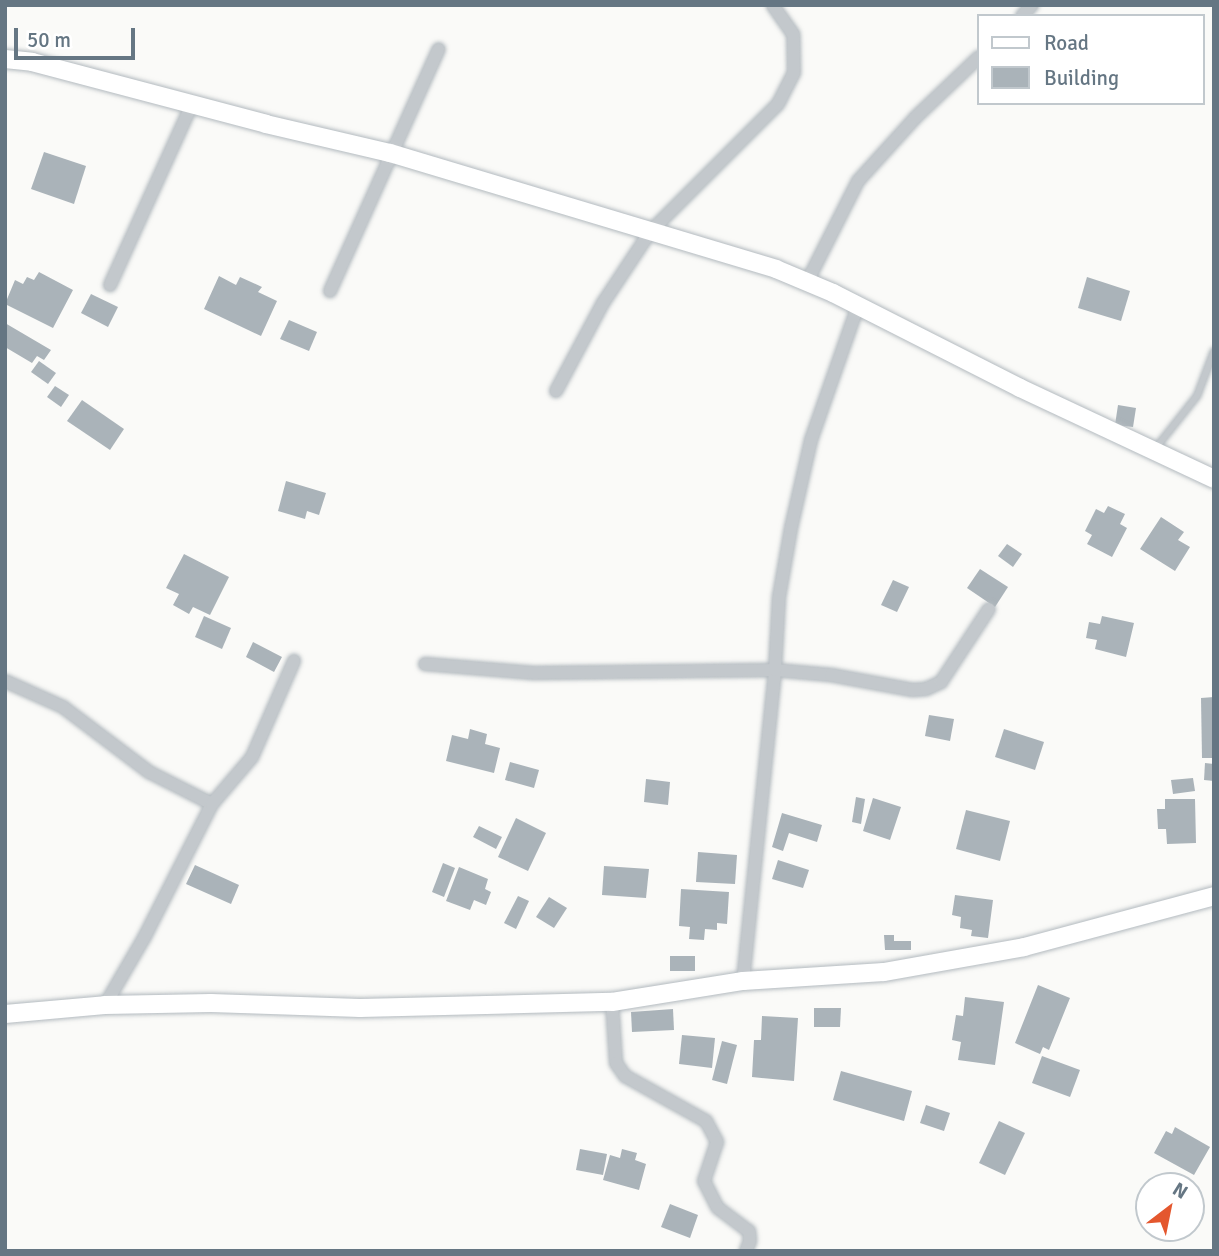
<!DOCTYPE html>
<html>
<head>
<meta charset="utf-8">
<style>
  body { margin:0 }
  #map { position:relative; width:1219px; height:1256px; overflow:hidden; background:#fafaf8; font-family:Signika,sans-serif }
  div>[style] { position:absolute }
  .building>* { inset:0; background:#aab3b9 }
  .roads { filter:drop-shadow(0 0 2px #b3babf) drop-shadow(0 0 2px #b3babf) }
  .lane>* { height:6px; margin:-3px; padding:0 3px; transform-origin:3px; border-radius:3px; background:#c3c8cc }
  .street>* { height:12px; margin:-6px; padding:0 6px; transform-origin:6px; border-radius:6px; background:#c3c8cc }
  .secondary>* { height:18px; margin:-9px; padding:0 9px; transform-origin:9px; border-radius:9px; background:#fff }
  span { translate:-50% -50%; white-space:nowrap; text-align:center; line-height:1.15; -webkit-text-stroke:7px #fff; paint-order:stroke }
  .frame { position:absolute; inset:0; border:7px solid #657683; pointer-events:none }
  .legend { position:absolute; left:977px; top:14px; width:228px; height:91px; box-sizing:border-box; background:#fff; border:2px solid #c1c8cd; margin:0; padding:9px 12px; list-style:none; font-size:21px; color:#657683 }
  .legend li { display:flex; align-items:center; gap:14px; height:35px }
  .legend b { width:35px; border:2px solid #c1c8cd }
  .north { position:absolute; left:1135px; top:1172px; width:70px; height:70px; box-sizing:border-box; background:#fff; border:2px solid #c1c8cd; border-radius:50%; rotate:32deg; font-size:19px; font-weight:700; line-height:28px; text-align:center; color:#657683 }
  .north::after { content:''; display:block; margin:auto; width:24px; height:32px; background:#e4572e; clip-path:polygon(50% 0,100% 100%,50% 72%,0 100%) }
  .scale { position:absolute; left:14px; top:28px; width:121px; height:32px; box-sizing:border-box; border:4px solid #657683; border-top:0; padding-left:9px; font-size:21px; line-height:24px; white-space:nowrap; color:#657683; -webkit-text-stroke:5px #fff; paint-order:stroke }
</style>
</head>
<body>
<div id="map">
  <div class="building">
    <div style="clip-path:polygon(44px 152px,86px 166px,74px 204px,31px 189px)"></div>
    <div style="clip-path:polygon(39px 272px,73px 290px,53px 328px,5px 304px,15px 280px,23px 284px,27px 277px,34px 280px)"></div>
    <div style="clip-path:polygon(219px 276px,236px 285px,240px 277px,262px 287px,258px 292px,277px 301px,261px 336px,204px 309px)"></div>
    <div style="clip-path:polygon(1087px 277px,1130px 291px,1121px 321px,1078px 308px)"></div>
    <div style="clip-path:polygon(91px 294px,118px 307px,108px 327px,81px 313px)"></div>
    <div style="clip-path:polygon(289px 320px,317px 332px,309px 351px,280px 339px)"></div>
    <div style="clip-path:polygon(5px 323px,51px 350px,44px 360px,37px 356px,32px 363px,5px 347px)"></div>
    <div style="clip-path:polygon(39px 361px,56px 373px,48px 384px,31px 372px)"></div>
    <div style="clip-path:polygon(55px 386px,69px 395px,61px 407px,47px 397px)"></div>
    <div style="clip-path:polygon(82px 400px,124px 429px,110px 450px,67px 421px)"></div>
    <div style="clip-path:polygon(1118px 405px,1136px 408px,1133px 427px,1115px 425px)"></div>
    <div style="clip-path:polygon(286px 481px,326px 493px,319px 515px,307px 511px,305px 519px,278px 511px)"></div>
    <div style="clip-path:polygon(1108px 506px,1125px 514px,1120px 524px,1127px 528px,1112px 557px,1087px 544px,1092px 535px,1085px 531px,1096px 509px,1104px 513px)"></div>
    <div style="clip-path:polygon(1161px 517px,1184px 532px,1178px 540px,1190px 547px,1175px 571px,1140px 549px)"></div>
    <div style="clip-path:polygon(1007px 544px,1022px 554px,1013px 567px,998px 556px)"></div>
    <div style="clip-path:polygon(184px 554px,229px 577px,210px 615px,193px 607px,189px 614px,173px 605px,179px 594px,166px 588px)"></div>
    <div style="clip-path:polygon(980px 569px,1008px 587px,995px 607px,967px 588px)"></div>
    <div style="clip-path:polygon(893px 580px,909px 587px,897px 612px,881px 605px)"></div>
    <div style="clip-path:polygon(204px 616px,231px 628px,222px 649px,195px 637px)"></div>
    <div style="clip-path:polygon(1102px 616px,1134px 623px,1126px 657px,1095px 649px,1097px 640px,1086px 638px,1089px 622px,1100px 624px)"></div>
    <div style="clip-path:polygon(253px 642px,282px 657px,274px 672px,246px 657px)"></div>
    <div style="clip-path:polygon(1214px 697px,1214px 758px,1202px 758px,1201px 698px)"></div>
    <div style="clip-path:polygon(929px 715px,954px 719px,950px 741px,925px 736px)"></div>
    <div style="clip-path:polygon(470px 729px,487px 734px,485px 744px,500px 748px,494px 773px,446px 761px,452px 735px,468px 739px)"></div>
    <div style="clip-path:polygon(1004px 729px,1044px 742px,1035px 770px,995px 757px)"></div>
    <div style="clip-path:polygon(510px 762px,539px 770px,534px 788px,505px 780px)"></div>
    <div style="clip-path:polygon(1205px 763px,1214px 764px,1214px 781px,1204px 780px)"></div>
    <div style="clip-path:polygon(1193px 778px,1195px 791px,1173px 794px,1171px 780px)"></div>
    <div style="clip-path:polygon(646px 779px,670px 782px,668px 805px,644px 802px)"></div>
    <div style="clip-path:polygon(856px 797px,865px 799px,861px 824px,852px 822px)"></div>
    <div style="clip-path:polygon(873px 798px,901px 807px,890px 840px,863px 831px)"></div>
    <div style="clip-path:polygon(1165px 799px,1195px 799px,1196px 843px,1167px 844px,1166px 829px,1158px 829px,1157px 809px,1165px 809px)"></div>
    <div style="clip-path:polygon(966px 810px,1010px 821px,1000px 861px,956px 849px)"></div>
    <div style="clip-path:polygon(782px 813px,822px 825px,817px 842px,789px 833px,783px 851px,772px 847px)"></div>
    <div style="clip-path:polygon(516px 818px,546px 833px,528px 871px,498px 857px)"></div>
    <div style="clip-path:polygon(479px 826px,502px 837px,496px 849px,473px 837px)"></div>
    <div style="clip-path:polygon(698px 852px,737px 855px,735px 884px,696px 882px)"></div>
    <div style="clip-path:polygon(778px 860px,809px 870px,803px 888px,772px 879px)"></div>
    <div style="clip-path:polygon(443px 863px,455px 868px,444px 897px,432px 892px)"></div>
    <div style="clip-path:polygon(195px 865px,239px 885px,231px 904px,186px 884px)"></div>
    <div style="clip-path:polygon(604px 866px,649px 869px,646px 898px,602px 895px)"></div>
    <div style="clip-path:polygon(459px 867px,488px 879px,485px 889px,491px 892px,486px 905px,474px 900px,470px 910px,446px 901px)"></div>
    <div style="clip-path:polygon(681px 889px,729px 892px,727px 924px,717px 923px,717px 930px,705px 929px,704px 940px,689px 939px,690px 927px,679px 926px)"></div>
    <div style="clip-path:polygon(955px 895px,993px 900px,988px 938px,971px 936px,972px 930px,960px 928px,961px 917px,952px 915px)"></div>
    <div style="clip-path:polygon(518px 896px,529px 901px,516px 929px,504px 923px)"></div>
    <div style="clip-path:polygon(549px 897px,567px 908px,554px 928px,536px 917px)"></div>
    <div style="clip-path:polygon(884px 935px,894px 935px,894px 941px,911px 941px,911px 950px,885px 950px)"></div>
    <div style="clip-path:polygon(670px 956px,695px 956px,695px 971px,670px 971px)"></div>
    <div style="clip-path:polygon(1038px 985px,1070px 998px,1049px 1050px,1043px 1047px,1040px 1054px,1015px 1043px)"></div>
    <div style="clip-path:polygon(965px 997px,1004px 1002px,995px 1065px,958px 1060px,961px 1042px,952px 1040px,956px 1015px,963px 1016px)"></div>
    <div style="clip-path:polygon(814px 1008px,841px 1008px,840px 1027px,814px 1027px)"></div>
    <div style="clip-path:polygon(673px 1009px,674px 1030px,632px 1032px,631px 1012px)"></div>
    <div style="clip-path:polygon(762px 1016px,798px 1018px,794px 1081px,752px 1077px,754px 1040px,761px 1040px)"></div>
    <div style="clip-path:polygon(682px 1035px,715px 1038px,712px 1068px,679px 1064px)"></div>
    <div style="clip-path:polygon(722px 1041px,737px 1045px,727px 1084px,712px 1080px)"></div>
    <div style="clip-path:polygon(1042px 1056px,1080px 1070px,1070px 1097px,1032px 1083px)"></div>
    <div style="clip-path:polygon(841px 1071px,912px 1091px,904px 1121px,833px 1100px)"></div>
    <div style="clip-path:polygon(926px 1105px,950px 1113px,944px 1131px,920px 1123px)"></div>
    <div style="clip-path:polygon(999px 1121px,1025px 1133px,1005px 1175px,979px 1163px)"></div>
    <div style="clip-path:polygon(1175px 1127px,1210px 1147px,1194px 1175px,1154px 1153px,1166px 1131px,1172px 1134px)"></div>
    <div style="clip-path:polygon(580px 1149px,607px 1154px,603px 1175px,576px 1170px)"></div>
    <div style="clip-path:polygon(622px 1149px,637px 1153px,635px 1160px,646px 1164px,639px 1190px,603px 1180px,610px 1155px,620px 1158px)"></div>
    <div style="clip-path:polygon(670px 1204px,698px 1215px,690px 1238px,661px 1227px)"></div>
  </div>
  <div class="roads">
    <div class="lane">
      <div style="left:1155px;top:449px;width:68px;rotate:-51.6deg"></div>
      <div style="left:1197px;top:396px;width:48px;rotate:-69.3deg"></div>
    </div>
    <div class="street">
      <div style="left:1022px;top:16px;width:15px;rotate:-48deg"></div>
      <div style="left:807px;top:282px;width:113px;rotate:-63.2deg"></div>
      <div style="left:858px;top:181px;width:86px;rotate:-47.8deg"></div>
      <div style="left:916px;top:117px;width:87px;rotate:-43.6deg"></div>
      <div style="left:110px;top:285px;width:199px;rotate:-65.6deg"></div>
      <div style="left:330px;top:291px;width:265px;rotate:-65.8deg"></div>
      <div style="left:556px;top:391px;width:100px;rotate:-61.9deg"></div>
      <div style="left:603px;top:303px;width:85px;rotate:-56.5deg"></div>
      <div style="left:650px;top:232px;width:181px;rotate:-45deg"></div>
      <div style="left:778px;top:104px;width:35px;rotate:-63deg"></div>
      <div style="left:794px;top:73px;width:39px;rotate:-91deg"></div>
      <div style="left:793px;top:34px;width:35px;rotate:-125deg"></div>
      <div style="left:425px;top:664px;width:109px;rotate:4.7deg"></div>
      <div style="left:534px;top:673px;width:241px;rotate:-0.7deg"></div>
      <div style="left:775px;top:670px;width:56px;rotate:5.1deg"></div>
      <div style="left:831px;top:675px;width:83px;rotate:10.4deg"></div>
      <div style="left:913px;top:690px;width:13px;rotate:-4deg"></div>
      <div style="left:926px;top:689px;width:17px;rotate:-25deg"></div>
      <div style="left:941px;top:682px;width:87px;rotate:-56.7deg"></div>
      <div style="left:5px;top:681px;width:64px;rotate:24.1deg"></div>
      <div style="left:63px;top:707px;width:108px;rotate:37.1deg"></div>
      <div style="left:149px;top:772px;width:71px;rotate:26.9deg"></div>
      <div style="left:743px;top:981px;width:313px;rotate:-84.1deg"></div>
      <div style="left:775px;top:670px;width:73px;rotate:-86.9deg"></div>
      <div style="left:779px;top:597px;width:70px;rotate:-80.1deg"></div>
      <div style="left:791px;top:528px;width:90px;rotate:-77.2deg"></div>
      <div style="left:811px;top:440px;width:142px;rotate:-70.7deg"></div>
      <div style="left:612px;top:1002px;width:61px;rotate:86.2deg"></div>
      <div style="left:616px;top:1063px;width:16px;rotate:55deg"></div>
      <div style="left:625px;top:1076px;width:93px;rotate:29.1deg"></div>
      <div style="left:706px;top:1121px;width:24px;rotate:62deg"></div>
      <div style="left:717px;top:1142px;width:41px;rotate:108.4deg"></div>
      <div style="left:704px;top:1181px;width:30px;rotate:63deg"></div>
      <div style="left:718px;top:1208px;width:39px;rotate:37deg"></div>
      <div style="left:749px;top:1231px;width:10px;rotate:84deg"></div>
      <div style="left:750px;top:1241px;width:11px;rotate:112deg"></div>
      <div style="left:105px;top:1005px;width:78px;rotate:-59.8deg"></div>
      <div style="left:144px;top:938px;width:150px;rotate:-63.1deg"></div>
      <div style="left:212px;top:804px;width:62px;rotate:-49.6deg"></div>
      <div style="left:252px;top:757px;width:105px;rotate:-66.4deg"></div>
    </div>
    <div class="secondary">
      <div style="left:5px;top:59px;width:27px;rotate:6deg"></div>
      <div style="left:32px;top:62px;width:242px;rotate:14.8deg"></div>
      <div style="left:266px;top:124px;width:127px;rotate:13.2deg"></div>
      <div style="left:390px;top:153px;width:403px;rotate:16.7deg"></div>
      <div style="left:776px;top:269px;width:62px;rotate:22.8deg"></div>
      <div style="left:833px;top:293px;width:210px;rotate:26.9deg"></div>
      <div style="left:1020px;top:388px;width:214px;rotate:25.1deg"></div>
      <div style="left:5px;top:1014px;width:100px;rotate:-5.1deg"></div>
      <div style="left:105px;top:1005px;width:106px;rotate:-1.1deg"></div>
      <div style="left:211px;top:1003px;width:149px;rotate:1.9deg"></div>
      <div style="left:360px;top:1008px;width:252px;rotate:-1.4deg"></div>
      <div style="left:612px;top:1002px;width:133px;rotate:-9.1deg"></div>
      <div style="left:743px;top:981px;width:141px;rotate:-3.7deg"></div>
      <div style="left:884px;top:972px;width:142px;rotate:-10.1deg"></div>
      <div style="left:1024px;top:947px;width:197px;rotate:-15deg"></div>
    </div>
  </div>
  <div class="frame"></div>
  <ul class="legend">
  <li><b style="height:9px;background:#fff"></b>Road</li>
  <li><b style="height:19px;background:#aab3b9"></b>Building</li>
  </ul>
  <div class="north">N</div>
  <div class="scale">50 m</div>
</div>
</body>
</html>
